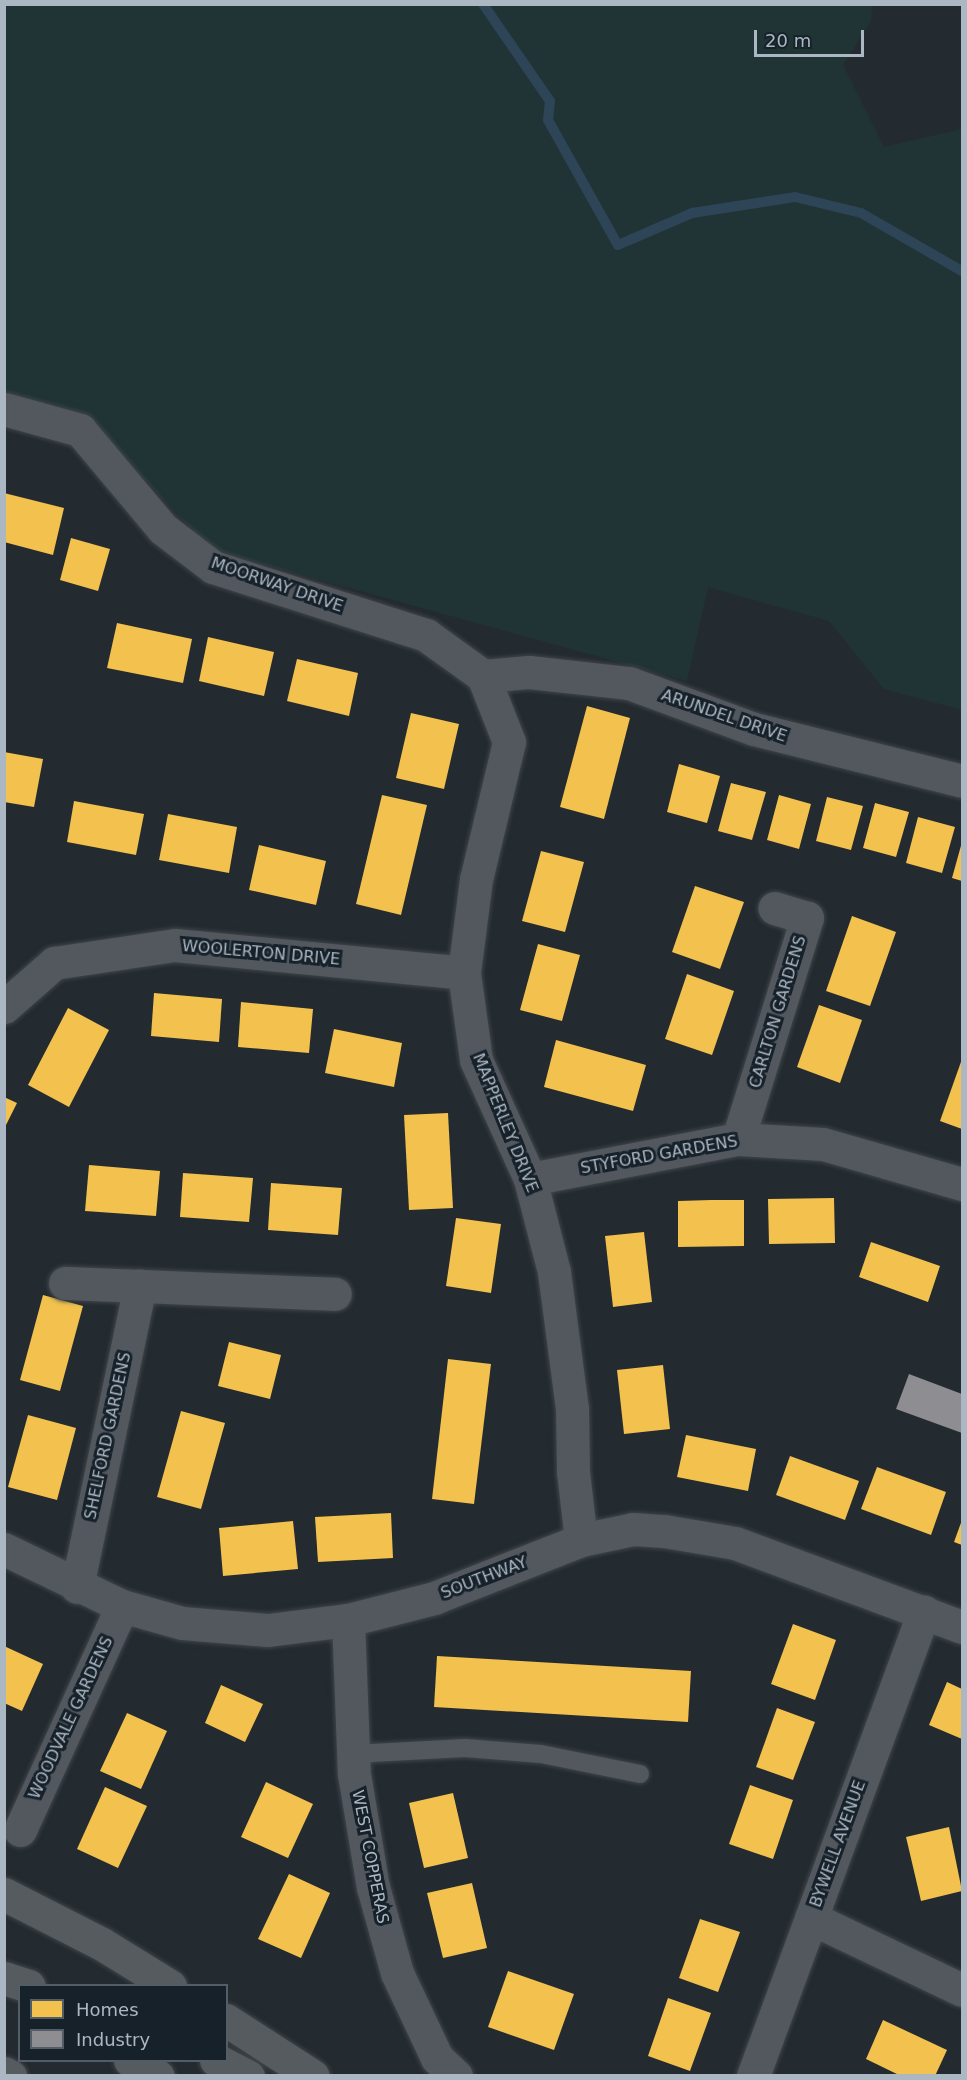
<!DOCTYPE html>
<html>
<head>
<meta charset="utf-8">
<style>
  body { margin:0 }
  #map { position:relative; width:967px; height:2080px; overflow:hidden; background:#232a30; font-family:"DejaVu Sans",sans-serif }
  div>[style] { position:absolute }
  .green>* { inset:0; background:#203435 }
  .homes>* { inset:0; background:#f2c14e }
  .industry>* { inset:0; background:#8d8d92 }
  .stream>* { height:10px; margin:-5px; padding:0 5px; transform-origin:5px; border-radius:5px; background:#2e4457 }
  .roads { filter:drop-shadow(0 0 2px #3f4549) drop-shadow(0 0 2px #3f4549) }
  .service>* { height:18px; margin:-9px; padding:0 9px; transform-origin:9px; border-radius:9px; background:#52585e }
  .minor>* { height:33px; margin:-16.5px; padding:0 16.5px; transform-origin:16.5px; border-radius:16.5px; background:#52585e }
  .trunk>* { height:33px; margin:-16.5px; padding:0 16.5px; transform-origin:16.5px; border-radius:16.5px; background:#565b60 }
  span { translate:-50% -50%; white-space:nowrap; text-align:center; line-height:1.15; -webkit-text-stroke:6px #17212a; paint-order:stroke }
  .street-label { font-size:16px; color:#abb7c3 }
  .frame { position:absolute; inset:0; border:6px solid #abb7c3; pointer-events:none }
  .legend { position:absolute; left:18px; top:1984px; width:210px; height:78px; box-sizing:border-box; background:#17212a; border:2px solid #525d67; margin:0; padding:8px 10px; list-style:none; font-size:18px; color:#abb7c3 }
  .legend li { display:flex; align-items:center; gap:12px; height:30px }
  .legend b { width:30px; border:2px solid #525d67 }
  .scale { position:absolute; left:754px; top:30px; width:110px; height:27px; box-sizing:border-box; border:3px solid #abb7c3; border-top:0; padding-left:8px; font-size:18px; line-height:21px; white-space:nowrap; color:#abb7c3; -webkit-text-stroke:4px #17212a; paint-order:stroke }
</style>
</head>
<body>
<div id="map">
  <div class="green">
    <div style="clip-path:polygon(4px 5px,872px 5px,871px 21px,843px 65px,884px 147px,962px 129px,962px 710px,884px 689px,829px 621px,708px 587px,687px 681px,211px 550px,88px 419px,5px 394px)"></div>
  </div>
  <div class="homes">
    <div style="clip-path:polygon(4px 493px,64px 508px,53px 555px,4px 542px)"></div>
    <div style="clip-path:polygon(71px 538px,110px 549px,98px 591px,60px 580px)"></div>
    <div style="clip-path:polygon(117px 623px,192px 639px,183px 683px,107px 668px)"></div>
    <div style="clip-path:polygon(208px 637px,274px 652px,264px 696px,199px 681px)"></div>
    <div style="clip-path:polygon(297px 659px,358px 673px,349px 716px,287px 701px)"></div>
    <div style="clip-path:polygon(587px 706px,630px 718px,604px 819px,560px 807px)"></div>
    <div style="clip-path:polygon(411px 713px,459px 724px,444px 789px,396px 778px)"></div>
    <div style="clip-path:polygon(4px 752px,43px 759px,34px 807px,4px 802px)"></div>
    <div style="clip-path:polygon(679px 764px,720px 776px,707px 823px,667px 812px)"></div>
    <div style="clip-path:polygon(731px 783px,766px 792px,752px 840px,718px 831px)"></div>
    <div style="clip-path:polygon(382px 795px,427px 805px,401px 915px,356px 904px)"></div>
    <div style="clip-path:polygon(779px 795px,811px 804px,799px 849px,767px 840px)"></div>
    <div style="clip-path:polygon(827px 797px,863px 806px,851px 850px,816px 841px)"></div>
    <div style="clip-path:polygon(74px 801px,144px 814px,136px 855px,67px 842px)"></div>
    <div style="clip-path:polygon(875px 803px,909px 812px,896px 857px,863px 848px)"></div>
    <div style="clip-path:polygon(168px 814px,237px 827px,229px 873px,159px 860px)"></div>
    <div style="clip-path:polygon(918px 817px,955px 827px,942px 873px,906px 863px)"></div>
    <div style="clip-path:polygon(962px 842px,962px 881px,952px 878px)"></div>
    <div style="clip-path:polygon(259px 845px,326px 861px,316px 905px,249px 890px)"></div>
    <div style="clip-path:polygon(541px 851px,584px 862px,565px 932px,522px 921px)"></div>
    <div style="clip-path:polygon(695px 886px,744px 902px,720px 969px,672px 952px)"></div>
    <div style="clip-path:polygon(852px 916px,896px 932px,870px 1006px,826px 991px)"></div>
    <div style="clip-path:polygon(538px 944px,580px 955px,562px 1021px,520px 1010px)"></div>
    <div style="clip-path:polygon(687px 974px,734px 991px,712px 1055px,665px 1039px)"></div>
    <div style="clip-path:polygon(154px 993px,222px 999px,219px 1042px,151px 1036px)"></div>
    <div style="clip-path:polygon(241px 1002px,313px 1009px,309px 1053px,238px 1047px)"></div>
    <div style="clip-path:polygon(819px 1005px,862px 1020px,840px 1083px,797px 1067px)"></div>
    <div style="clip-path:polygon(68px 1008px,109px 1030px,69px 1107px,28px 1085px)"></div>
    <div style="clip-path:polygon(334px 1029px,402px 1043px,394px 1087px,325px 1073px)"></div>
    <div style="clip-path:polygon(556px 1040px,646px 1065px,633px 1111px,544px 1087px)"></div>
    <div style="clip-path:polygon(962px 1059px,962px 1129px,940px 1121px)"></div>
    <div style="clip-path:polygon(4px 1097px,17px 1103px,4px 1129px)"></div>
    <div style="clip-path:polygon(448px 1113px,453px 1208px,409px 1210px,404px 1115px)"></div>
    <div style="clip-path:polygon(89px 1165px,160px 1171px,156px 1216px,85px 1211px)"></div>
    <div style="clip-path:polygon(183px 1173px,253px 1178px,249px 1222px,180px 1217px)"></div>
    <div style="clip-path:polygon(271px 1183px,342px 1188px,338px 1235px,268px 1230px)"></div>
    <div style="clip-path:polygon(834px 1198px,835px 1243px,769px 1244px,768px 1199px)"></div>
    <div style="clip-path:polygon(711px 1200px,744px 1200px,744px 1246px,678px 1247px,678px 1201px)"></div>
    <div style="clip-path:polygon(456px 1218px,501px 1224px,491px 1293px,446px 1286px)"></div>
    <div style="clip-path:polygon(644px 1232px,652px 1302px,613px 1307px,605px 1236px)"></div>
    <div style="clip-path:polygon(871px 1242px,940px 1266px,928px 1302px,859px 1277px)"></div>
    <div style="clip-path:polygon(43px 1295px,83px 1306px,60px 1391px,20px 1380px)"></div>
    <div style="clip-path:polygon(229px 1342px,281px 1355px,270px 1399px,218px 1386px)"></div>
    <div style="clip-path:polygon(448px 1359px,491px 1364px,474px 1504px,432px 1499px)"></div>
    <div style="clip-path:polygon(663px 1365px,670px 1429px,624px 1434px,617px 1370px)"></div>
    <div style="clip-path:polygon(181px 1411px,225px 1423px,201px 1509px,157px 1497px)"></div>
    <div style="clip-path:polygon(28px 1415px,76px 1428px,57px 1500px,8px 1487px)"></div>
    <div style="clip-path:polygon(686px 1435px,756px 1449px,748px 1491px,677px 1477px)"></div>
    <div style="clip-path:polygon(790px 1456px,859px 1481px,845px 1520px,776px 1495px)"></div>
    <div style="clip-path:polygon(877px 1467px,946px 1492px,931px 1535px,861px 1509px)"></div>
    <div style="clip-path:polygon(391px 1513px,393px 1558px,318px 1562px,315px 1517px)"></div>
    <div style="clip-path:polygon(962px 1520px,962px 1545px,954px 1542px)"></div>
    <div style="clip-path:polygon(293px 1521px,298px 1569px,223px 1576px,219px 1528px)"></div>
    <div style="clip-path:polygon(793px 1624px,836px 1640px,815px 1700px,771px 1684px)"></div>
    <div style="clip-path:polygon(4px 1646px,43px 1664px,22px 1711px,4px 1703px)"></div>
    <div style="clip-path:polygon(437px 1656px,691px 1671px,688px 1722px,434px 1707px)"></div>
    <div style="clip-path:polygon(947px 1682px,962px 1689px,962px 1739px,929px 1725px)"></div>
    <div style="clip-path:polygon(221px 1685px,263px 1704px,245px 1742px,205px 1723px)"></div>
    <div style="clip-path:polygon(777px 1708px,815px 1722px,793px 1780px,756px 1767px)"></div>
    <div style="clip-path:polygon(127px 1713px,167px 1731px,141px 1789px,100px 1771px)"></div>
    <div style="clip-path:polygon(266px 1782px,313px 1804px,288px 1858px,241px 1837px)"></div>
    <div style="clip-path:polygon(750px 1785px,793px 1800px,773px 1859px,729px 1844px)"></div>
    <div style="clip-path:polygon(105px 1787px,147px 1806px,118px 1868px,77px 1849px)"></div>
    <div style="clip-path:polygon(453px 1793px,468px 1858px,424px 1868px,409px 1803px)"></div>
    <div style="clip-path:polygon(949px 1827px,962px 1891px,921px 1901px,906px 1837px)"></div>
    <div style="clip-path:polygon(289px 1874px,330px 1893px,301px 1958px,258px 1939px)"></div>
    <div style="clip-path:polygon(472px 1883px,487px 1948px,443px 1958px,427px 1893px)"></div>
    <div style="clip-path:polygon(700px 1919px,740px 1932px,718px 1992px,679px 1978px)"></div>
    <div style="clip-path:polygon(508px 1971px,574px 1994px,554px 2050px,488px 2027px)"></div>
    <div style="clip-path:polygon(668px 1998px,711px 2013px,690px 2071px,648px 2056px)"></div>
    <div style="clip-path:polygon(883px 2020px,947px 2050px,935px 2076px,901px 2076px,866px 2059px)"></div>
  </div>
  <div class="industry">
    <div style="clip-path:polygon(909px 1374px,962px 1394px,962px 1433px,896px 1409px)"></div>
  </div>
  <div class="stream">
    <div style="left:483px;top:4px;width:118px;rotate:55.4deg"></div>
    <div style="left:550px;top:101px;width:19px;rotate:96deg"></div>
    <div style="left:548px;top:120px;width:143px;rotate:60.8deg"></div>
    <div style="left:618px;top:245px;width:81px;rotate:-23.4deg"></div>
    <div style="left:692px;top:213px;width:104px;rotate:-8.8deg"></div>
    <div style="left:795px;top:197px;width:68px;rotate:13.6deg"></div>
    <div style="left:861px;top:213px;width:116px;rotate:29.9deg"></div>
  </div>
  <div class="roads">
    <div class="service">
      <div style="left:353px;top:1754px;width:112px;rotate:-3.1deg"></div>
      <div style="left:465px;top:1748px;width:76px;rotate:4.5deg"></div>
      <div style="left:541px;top:1754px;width:101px;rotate:11.4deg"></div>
    </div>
    <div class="minor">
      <div style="left:4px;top:409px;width:79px;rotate:15.4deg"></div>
      <div style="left:80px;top:430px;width:129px;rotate:50deg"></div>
      <div style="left:163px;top:529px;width:63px;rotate:37.2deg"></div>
      <div style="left:213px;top:567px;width:224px;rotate:17.7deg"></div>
      <div style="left:426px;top:635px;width:70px;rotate:35.7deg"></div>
      <div style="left:483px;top:676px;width:71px;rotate:68.5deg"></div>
      <div style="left:509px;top:742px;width:141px;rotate:103.5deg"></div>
      <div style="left:476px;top:879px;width:95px;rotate:97.3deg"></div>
      <div style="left:464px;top:973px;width:88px;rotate:82.1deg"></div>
      <div style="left:476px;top:1060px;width:131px;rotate:65.6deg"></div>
      <div style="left:530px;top:1179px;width:96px;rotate:75.5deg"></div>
      <div style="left:554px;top:1272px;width:137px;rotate:82.5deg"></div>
      <div style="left:572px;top:1408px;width:64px;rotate:89.1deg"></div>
      <div style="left:573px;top:1472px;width:68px;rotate:83.3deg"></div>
      <div style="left:483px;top:676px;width:46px;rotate:-5deg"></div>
      <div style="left:529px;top:672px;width:101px;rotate:6.3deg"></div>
      <div style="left:629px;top:683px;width:133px;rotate:20.2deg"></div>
      <div style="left:754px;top:729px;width:214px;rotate:14deg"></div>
      <div style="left:4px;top:1007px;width:67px;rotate:-41.3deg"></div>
      <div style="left:54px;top:963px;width:122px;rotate:-8.5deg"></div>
      <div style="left:175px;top:945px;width:290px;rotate:5.5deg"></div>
      <div style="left:738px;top:1139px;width:232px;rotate:-72.7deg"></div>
      <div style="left:807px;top:918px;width:34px;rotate:-163deg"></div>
      <div style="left:530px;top:1179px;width:212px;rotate:-10.9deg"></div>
      <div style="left:738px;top:1139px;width:85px;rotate:3.4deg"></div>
      <div style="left:823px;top:1144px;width:145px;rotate:16.1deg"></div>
      <div style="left:65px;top:1283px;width:270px;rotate:2.3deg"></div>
      <div style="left:4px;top:1549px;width:131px;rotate:25.8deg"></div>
      <div style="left:122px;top:1606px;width:62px;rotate:15.8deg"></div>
      <div style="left:182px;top:1623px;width:86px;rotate:4.7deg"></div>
      <div style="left:268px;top:1630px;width:81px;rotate:-7.1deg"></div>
      <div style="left:348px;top:1620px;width:89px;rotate:-14.3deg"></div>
      <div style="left:434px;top:1598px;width:158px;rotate:-21.5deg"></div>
      <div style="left:581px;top:1540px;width:53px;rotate:-11.9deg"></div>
      <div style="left:633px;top:1529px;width:31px;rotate:4deg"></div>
      <div style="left:664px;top:1531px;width:72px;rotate:9.6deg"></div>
      <div style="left:735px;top:1543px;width:242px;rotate:20.3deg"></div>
      <div style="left:77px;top:1587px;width:308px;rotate:-78.2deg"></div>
      <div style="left:348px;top:1620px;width:154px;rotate:87.8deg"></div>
      <div style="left:354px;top:1774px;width:115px;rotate:80.5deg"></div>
      <div style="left:373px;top:1887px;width:89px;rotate:74.4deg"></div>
      <div style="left:397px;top:1973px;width:94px;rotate:64.8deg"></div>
      <div style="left:437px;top:2058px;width:26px;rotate:43deg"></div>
      <div style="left:20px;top:1830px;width:246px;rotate:-65.5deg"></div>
      <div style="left:811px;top:1918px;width:167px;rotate:25.5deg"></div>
      <div style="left:753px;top:2076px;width:495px;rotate:-69.8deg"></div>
    </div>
    <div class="trunk">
      <div style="left:4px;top:1894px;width:110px;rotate:27deg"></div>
      <div style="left:102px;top:1944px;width:80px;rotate:31.7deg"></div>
      <div style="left:4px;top:1978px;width:26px;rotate:18deg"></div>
      <div style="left:226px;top:2020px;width:103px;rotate:32.8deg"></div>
      <div style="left:130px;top:2060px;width:32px;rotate:30deg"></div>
      <div style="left:216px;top:2060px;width:36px;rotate:27deg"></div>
      <div style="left:4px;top:2073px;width:7px;rotate:27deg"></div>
    </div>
  </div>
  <div class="street-label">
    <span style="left:277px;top:585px;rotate:19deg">MOORWAY DRIVE</span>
    <span style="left:724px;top:716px;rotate:19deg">ARUNDEL DRIVE</span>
    <span style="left:261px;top:953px;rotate:5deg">WOOLERTON DRIVE</span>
    <span style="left:778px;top:1012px;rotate:-73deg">CARLTON GARDENS</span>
    <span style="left:505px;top:1123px;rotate:68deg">MAPPERLEY DRIVE</span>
    <span style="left:659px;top:1155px;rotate:-10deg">STYFORD GARDENS</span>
    <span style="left:108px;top:1436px;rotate:-78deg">SHELFORD GARDENS</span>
    <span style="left:484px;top:1578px;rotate:-21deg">SOUTHWAY</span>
    <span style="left:71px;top:1718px;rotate:-65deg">WOODVALE GARDENS</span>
    <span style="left:838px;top:1844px;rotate:-70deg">BYWELL AVENUE</span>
    <span style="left:370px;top:1857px;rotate:79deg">WEST COPPERAS</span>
  </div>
  <div class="frame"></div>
  <ul class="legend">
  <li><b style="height:16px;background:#f2c14e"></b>Homes</li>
  <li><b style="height:16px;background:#8d8d92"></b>Industry</li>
  </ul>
  <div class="scale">20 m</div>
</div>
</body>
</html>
